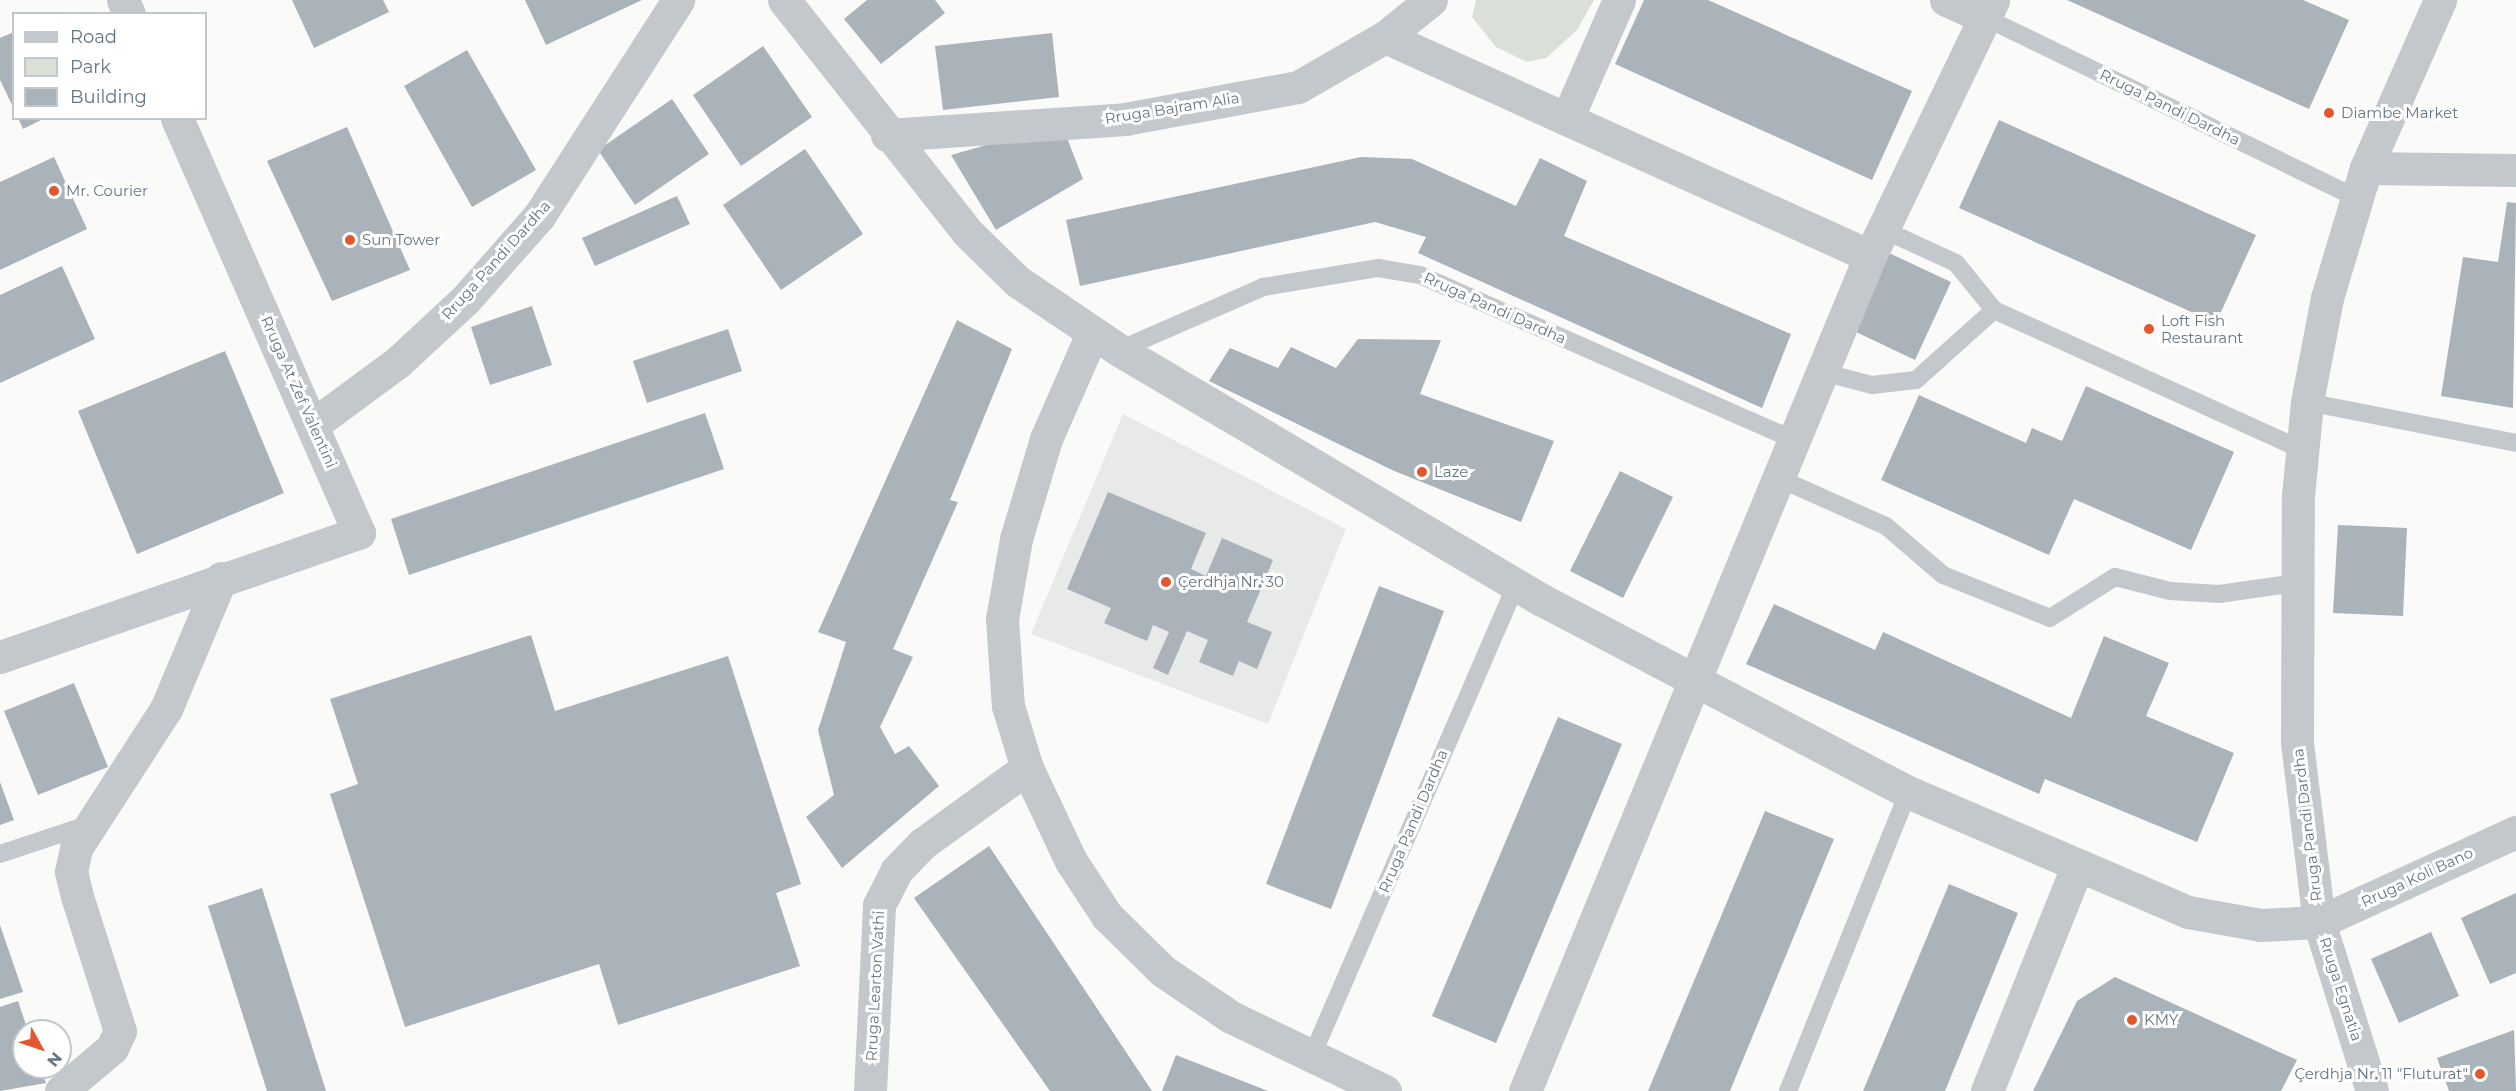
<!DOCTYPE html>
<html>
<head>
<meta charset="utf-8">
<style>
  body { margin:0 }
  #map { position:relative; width:2516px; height:1091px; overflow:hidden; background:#fafaf8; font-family:Montserrat,sans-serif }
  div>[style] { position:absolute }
  .built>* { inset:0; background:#e8e9e9 }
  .green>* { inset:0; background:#dadfd7 }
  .building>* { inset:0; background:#aab3b9 }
  .service>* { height:18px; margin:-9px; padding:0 9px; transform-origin:9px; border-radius:9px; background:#c3c8cc }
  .minor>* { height:33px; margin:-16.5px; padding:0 16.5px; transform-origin:16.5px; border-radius:16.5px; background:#c3c8cc }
  .tertiary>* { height:33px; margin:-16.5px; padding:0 16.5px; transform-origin:16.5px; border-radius:16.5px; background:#c3c8cc }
  .dots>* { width:16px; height:16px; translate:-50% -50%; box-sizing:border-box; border:3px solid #fff; border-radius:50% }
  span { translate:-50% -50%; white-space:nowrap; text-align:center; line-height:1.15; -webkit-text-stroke:6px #fff; paint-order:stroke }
  .street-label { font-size:15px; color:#657683 }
  .poi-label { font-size:15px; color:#657683 }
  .left { translate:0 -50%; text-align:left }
  .right { translate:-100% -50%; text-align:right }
  .legend { position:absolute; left:12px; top:12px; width:195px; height:108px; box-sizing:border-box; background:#fff; border:2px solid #c1c8cd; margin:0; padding:8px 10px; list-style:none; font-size:18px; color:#657683 }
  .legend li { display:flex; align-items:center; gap:12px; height:30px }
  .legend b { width:30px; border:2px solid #c1c8cd }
  .north { position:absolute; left:12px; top:1019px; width:60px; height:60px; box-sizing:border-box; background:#fff; border:2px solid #c1c8cd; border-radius:50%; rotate:130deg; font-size:16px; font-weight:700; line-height:24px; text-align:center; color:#657683 }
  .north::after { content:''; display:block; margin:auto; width:21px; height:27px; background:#e4572e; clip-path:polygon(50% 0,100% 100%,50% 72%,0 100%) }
</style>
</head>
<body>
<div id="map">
  <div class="built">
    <div style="clip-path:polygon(1123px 414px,1346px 529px,1268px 724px,1031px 634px)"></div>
  </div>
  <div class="green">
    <div style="clip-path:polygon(1476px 0,1594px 0,1577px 30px,1546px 58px,1527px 62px,1496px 47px,1472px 17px)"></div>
  </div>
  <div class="building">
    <div style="clip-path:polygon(292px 0,383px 0,389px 12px,314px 48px)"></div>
    <div style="clip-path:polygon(525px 0,642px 0,546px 45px)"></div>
    <div style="clip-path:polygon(867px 0,935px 0,945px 13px,881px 64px,844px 19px)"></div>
    <div style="clip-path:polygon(1644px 0,1708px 0,1912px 91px,1872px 180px,1615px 64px)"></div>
    <div style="clip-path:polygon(2067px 0,2303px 0,2349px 20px,2309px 109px)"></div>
    <div style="clip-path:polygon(14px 32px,14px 109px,0 80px,0 38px)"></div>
    <div style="clip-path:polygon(1052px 33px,1059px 97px,943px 110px,935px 46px)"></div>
    <div style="clip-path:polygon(763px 46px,812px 117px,741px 166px,693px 95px)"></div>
    <div style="clip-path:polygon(467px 50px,536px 170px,472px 207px,404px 86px)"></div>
    <div style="clip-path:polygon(672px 99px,709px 154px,635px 205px,598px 150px)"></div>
    <div style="clip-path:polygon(18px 118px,45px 118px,23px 129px)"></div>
    <div style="clip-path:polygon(1999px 120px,2256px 235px,2216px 323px,1959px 208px)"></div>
    <div style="clip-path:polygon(347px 127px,410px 270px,332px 301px,267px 161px)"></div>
    <div style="clip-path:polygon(1067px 138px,1083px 179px,996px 230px,951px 155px,1004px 140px)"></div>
    <div style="clip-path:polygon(805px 149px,863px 234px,781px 290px,723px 205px)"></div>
    <div style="clip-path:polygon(54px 157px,87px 229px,0 270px,0 182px)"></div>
    <div style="clip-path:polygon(1361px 157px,1412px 159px,1516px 206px,1540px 158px,1587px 181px,1564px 236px,1791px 334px,1762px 408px,1418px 253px,1426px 237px,1375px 222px,1080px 286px,1066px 220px)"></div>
    <div style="clip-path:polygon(677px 196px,690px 224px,595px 266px,582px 238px)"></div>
    <div style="clip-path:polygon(2507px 202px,2516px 203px,2513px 408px,2441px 396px,2463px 257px,2498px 262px)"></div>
    <div style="clip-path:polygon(1889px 253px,1951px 282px,1915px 360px,1854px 331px)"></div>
    <div style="clip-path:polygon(62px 266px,95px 339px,0 383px,0 295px)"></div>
    <div style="clip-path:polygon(532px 306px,552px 365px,490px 385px,471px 327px)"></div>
    <div style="clip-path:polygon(957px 320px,1012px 349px,950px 500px,958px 502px,893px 649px,913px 657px,880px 727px,895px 754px,909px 746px,939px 786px,842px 868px,806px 817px,834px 795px,818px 730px,846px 642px,818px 632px)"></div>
    <div style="clip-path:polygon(728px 329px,742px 371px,647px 403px,633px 361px)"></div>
    <div style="clip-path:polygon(1358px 339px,1441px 340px,1420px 394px,1554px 441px,1521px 522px,1392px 470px,1209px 381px,1230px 348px,1278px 368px,1291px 347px,1336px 368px)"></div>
    <div style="clip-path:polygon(225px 351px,284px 493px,137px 554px,78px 411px)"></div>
    <div style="clip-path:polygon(2086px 386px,2234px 452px,2191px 550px,2074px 499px,2049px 555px,1881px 480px,1919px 395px,2026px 443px,2032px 428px,2062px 441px)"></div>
    <div style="clip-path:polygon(705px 413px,724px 469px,409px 575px,391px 519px)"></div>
    <div style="clip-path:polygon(1620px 471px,1673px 497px,1623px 598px,1570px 571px)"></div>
    <div style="clip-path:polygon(1108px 492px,1206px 533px,1191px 569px,1206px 576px,1222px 538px,1273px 560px,1247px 622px,1272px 632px,1257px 669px,1239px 661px,1233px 676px,1199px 662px,1208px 640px,1187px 631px,1168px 675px,1153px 668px,1169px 632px,1153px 625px,1147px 641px,1104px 623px,1111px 608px,1067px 589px)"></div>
    <div style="clip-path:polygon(2338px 525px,2407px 528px,2403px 616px,2333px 613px)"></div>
    <div style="clip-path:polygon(1379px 586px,1444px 611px,1331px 909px,1266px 884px)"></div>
    <div style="clip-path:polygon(1774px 604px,1875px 650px,1883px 632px,2071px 718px,2104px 636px,2169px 663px,2146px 716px,2234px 753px,2197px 842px,2045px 779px,2039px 794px,1746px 664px)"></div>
    <div style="clip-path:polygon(531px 635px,555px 711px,728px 656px,801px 884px,776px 893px,800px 966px,618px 1025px,599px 964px,405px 1027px,330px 794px,358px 784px,330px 699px)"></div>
    <div style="clip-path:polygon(74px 683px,108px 767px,38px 795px,4px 711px)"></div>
    <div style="clip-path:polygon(1558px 717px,1622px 744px,1496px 1043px,1432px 1016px)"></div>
    <div style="clip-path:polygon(0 782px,14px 820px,0 825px)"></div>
    <div style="clip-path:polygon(1765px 811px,1834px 839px,1730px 1091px,1648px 1091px)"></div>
    <div style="clip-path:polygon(989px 846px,1152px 1091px,1050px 1091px,914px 898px)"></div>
    <div style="clip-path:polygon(1949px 884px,2018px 913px,1945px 1091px,1863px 1091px)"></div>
    <div style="clip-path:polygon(262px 888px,326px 1091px,267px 1091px,208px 906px)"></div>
    <div style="clip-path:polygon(2516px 893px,2516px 973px,2490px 984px,2461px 918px)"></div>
    <div style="clip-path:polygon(0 925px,23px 992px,0 999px)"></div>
    <div style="clip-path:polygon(2431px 932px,2459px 996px,2399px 1023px,2371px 959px)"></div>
    <div style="clip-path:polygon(2115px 977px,2297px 1060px,2281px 1091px,2033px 1091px,2077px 1001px)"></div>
    <div style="clip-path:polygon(18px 1001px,28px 1031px,24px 1067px,40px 1067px,46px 1083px,0 1091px,0 1007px)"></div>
    <div style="clip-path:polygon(2514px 1030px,2516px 1091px,2449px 1091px,2437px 1058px)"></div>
    <div style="clip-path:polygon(1176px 1055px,1268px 1091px,1162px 1091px)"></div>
  </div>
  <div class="service">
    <div style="left:1984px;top:17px;width:414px;rotate:25.9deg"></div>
    <div style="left:1882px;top:229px;width:81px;rotate:24.7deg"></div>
    <div style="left:1956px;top:263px;width:60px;rotate:51deg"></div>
    <div style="left:1994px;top:310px;width:338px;rotate:24.4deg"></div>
    <div style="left:1119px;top:350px;width:157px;rotate:-23.6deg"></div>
    <div style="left:1263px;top:287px;width:117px;rotate:-9.4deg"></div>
    <div style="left:1378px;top:268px;width:43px;rotate:9.5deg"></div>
    <div style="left:1420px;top:275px;width:409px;rotate:23.8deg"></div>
    <div style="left:1822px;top:372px;width:52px;rotate:14.6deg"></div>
    <div style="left:1872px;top:385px;width:44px;rotate:-6.5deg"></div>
    <div style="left:1916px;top:380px;width:105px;rotate:-41.9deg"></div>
    <div style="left:2307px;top:402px;width:213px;rotate:11.1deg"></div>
    <div style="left:1778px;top:478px;width:118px;rotate:24deg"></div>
    <div style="left:1886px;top:526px;width:75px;rotate:40.7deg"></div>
    <div style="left:1943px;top:575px;width:115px;rotate:21.9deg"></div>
    <div style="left:2050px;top:618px;width:77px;rotate:-32.2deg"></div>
    <div style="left:2115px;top:577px;width:57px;rotate:14.3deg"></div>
    <div style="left:2170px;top:591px;width:49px;rotate:3.5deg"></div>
    <div style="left:2219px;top:594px;width:77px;rotate:-8.2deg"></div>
    <div style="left:0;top:854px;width:95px;rotate:-18.4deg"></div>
    <div style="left:1311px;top:1058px;width:516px;rotate:-66.57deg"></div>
    <div style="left:1788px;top:1091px;width:322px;rotate:-68.1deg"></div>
  </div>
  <div class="minor">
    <div style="left:123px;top:0;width:15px;rotate:67deg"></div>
    <div style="left:784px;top:0;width:295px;rotate:51.7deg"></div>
    <div style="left:967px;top:232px;width:70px;rotate:44.4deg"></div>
    <div style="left:1017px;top:281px;width:123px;rotate:34.1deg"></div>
    <div style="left:1119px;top:350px;width:491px;rotate:30.6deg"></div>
    <div style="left:1542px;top:600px;width:413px;rotate:27.7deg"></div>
    <div style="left:1908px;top:792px;width:305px;rotate:23.2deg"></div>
    <div style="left:2188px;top:912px;width:74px;rotate:10.1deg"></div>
    <div style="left:2261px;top:925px;width:58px;rotate:-3deg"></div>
    <div style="left:2319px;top:922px;width:217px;rotate:-24.6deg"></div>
    <div style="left:1946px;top:0;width:42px;rotate:24.1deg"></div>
    <div style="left:1385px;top:37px;width:532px;rotate:24.3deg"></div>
    <div style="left:1567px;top:119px;width:130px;rotate:-66.4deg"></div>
    <div style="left:887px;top:135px;width:239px;rotate:-3.8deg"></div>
    <div style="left:1125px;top:119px;width:176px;rotate:-10.5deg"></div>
    <div style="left:1298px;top:87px;width:100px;rotate:-29.9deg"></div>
    <div style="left:1385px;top:37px;width:59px;rotate:-38.8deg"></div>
    <div style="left:2366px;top:168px;width:150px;rotate:0.8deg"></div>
    <div style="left:1092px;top:334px;width:115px;rotate:113.7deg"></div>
    <div style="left:1046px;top:439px;width:104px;rotate:106.7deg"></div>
    <div style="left:1016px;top:539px;width:81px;rotate:99.9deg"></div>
    <div style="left:1002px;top:619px;width:87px;rotate:86.1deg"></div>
    <div style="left:1008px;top:706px;width:65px;rotate:73deg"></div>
    <div style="left:1027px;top:768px;width:103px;rotate:64.7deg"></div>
    <div style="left:1071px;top:861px;width:66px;rotate:56.8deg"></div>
    <div style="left:1107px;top:916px;width:78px;rotate:44.5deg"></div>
    <div style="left:1163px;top:971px;width:82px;rotate:34.1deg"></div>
    <div style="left:1231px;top:1017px;width:171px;rotate:25.7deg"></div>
    <div style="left:314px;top:424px;width:104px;rotate:-36.4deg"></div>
    <div style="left:398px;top:362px;width:91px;rotate:-42.8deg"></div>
    <div style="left:465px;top:300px;width:112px;rotate:-48.6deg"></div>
    <div style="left:539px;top:216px;width:257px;rotate:-57.2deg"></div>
    <div style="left:0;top:657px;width:380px;rotate:-19.1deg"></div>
    <div style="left:359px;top:533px;width:453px;rotate:-113.7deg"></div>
    <div style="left:61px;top:1091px;width:67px;rotate:-40.1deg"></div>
    <div style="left:112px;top:1048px;width:19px;rotate:-65deg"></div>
    <div style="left:120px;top:1031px;width:142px;rotate:-107.7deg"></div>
    <div style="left:77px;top:896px;width:25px;rotate:-104deg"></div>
    <div style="left:71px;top:872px;width:25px;rotate:-78deg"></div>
    <div style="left:76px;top:848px;width:166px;rotate:-57.1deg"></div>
    <div style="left:166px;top:709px;width:142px;rotate:-67.2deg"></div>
    <div style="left:870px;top:1091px;width:186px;rotate:-87.2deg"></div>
    <div style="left:879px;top:905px;width:38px;rotate:-63deg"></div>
    <div style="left:896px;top:871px;width:37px;rotate:-46deg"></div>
    <div style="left:922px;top:844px;width:130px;rotate:-35.9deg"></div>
    <div style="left:1525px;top:1091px;width:903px;rotate:-67.55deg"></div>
    <div style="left:1870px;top:256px;width:284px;rotate:-64.3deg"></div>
    <div style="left:1987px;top:1091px;width:241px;rotate:-68.1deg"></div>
  </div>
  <div class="tertiary">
    <div style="left:2372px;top:1091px;width:177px;rotate:-107.4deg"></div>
    <div style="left:2319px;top:922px;width:181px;rotate:-97deg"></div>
    <div style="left:2297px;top:742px;width:246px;rotate:-89.8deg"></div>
    <div style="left:2298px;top:496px;width:94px;rotate:-84.5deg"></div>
    <div style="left:2307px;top:402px;width:106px;rotate:-79.1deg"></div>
    <div style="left:2327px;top:298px;width:136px;rotate:-73.3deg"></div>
    <div style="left:2366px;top:168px;width:184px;rotate:-66.2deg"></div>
  </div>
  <div class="dots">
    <div style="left:2329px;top:113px;background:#e4572e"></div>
    <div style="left:54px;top:191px;background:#e4572e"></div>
    <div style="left:350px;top:240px;background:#e4572e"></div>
    <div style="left:2149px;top:329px;background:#e4572e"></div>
    <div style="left:1422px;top:472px;background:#e4572e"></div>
    <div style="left:1166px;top:582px;background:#e4572e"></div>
    <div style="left:2132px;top:1020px;background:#e4572e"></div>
    <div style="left:2480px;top:1074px;background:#e4572e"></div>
  </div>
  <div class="street-label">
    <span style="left:2170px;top:107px;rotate:26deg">Rruga Pandi Dardha</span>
    <span style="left:1172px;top:108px;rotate:-9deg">Rruga Bajram Alia</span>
    <span style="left:496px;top:260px;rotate:-48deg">Rruga Pandi Dardha</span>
    <span style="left:1495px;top:308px;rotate:24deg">Rruga Pandi Dardha</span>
    <span style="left:299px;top:392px;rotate:66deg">Rruga At Zef Valentini</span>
    <span style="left:1413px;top:821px;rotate:-67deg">Rruga Pandi Dardha</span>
    <span style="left:2307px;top:825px;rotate:-97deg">Rruga Pandi Dardha</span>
    <span style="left:2417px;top:877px;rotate:-25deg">Rruga Koli Bano</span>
    <span style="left:875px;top:986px;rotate:-87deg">Rruga Learton Vathi</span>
    <span style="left:2341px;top:989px;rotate:72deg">Rruga Egnatia</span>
  </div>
  <div class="poi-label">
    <span class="left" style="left:2341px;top:113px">Diambe Market</span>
    <span class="left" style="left:66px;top:191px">Mr. Courier</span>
    <span class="left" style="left:362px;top:240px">Sun Tower</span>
    <span class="left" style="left:2161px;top:329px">Loft Fish<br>Restaurant</span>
    <span class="left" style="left:1434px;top:472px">Laze</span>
    <span class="left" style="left:1178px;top:582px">Çerdhja Nr. 30</span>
    <span class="left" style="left:2144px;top:1020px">KMY</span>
    <span class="right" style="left:2468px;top:1074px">Çerdhja Nr. 11 "Fluturat"</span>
  </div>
  <ul class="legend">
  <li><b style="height:8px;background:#c3c8cc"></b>Road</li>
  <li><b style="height:16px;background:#dadfd7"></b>Park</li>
  <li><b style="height:16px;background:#aab3b9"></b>Building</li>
  </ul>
  <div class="north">N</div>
</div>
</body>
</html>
